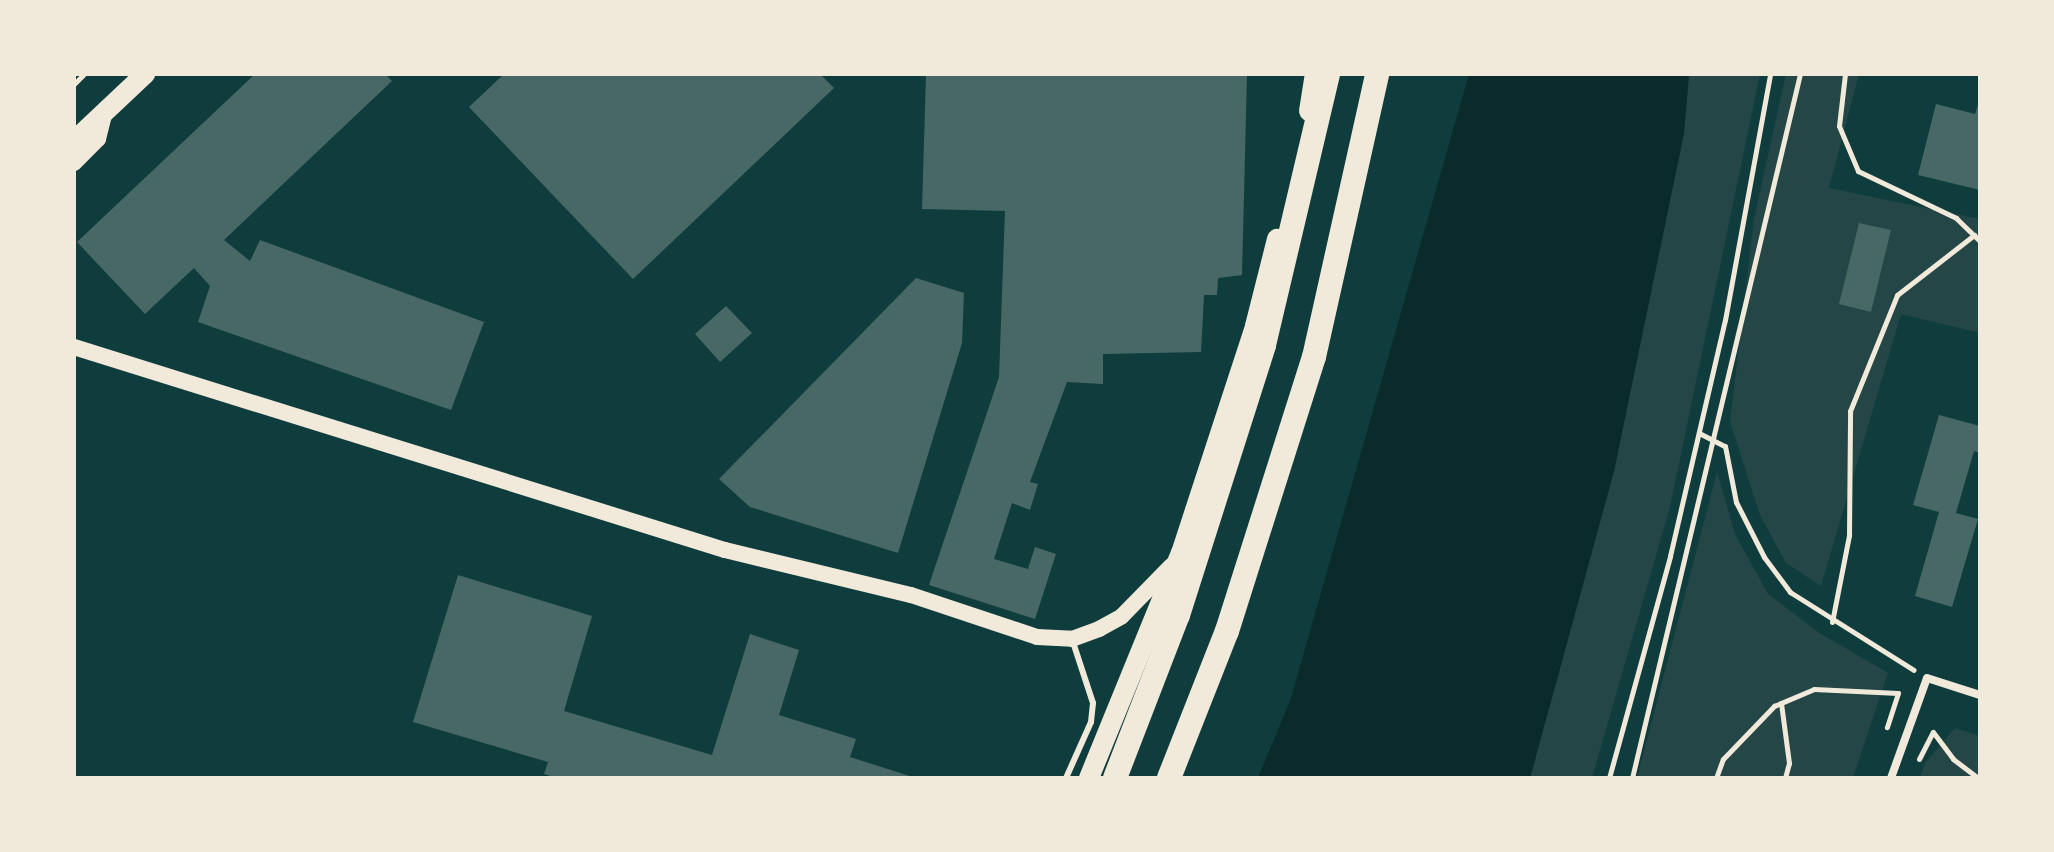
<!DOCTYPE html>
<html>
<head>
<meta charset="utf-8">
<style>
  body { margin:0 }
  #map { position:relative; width:2054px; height:852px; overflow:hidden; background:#0f3d3e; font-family:Quicksand,sans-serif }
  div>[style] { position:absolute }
  .green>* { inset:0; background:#244646 }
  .water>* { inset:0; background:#0a2a2b }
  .building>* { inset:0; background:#486865 }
  .path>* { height:5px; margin:-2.5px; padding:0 2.5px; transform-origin:2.5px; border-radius:2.5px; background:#f1e9da }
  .service>* { height:6px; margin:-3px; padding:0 3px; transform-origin:3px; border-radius:3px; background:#f1e9da }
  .minor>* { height:8px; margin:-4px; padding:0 4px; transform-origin:4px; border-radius:4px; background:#f1e9da }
  .secondary>* { height:16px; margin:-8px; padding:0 8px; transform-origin:8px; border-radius:8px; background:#f1e9da }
  .primary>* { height:20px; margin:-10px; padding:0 10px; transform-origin:10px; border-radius:10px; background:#f1e9da }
  .motorway>* { height:24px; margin:-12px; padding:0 12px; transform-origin:12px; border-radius:12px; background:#f1e9da }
  span { translate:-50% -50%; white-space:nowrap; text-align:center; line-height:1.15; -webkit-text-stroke:8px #f1e9da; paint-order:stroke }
  .frame { position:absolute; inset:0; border:76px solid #f1e9da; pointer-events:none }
</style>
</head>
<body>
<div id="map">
  <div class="green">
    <div style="clip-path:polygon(1689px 74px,1760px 74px,1670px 507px,1592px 778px,1530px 778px,1614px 471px,1684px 133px)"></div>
    <div style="clip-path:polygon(1786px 74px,1859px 74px,1829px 188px,1980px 219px,1980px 333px,1901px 314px,1821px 586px,1786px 563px,1760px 515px,1730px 422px,1754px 219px)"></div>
    <div style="clip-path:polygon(1717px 472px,1735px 534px,1768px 594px,1818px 632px,1888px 673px,1853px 778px,1637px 778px)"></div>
    <div style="clip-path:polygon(1955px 728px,1980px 736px,1980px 778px,1920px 778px,1925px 763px)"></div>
  </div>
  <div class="water">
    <div style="clip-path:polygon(1469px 74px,1689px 74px,1684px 133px,1614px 471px,1530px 778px,1258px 778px,1291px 698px)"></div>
  </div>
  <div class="building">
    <div style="clip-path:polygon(255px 74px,385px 74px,392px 81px,224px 240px,250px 261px,260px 240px,484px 322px,451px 410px,198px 322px,210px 286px,194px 268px,145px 314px,77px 242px)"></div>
    <div style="clip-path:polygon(504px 74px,820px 74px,834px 88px,633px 279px,469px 107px)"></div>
    <div style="clip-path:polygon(926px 74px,1247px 75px,1242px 275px,1218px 278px,1217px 295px,1204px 295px,1201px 352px,1103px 354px,1103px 384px,1067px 382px,1030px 482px,1038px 484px,1030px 510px,1012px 503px,994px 559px,1028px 569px,1035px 547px,1056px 554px,1035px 619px,929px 585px,999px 377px,1005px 211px,922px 209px)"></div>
    <div style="clip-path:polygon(1980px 99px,1980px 190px,1918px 175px,1936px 104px,1975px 114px)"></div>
    <div style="clip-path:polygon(1859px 223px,1891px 230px,1871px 312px,1839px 304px)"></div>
    <div style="clip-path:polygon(916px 278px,964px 293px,962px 343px,898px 553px,750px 507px,719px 479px)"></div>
    <div style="clip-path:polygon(726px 306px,752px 333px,720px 362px,695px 334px)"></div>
    <div style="clip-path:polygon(1939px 415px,1980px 426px,1980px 453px,1974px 451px,1956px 513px,1978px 519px,1952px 607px,1915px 596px,1939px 512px,1913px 505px)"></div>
    <div style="clip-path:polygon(458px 575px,592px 616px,564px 711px,712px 755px,750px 634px,799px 650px,779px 715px,856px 739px,850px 757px,916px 778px,557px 778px,544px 774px,548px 762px,413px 722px)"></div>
  </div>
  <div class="path">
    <div style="left:1845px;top:74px;width:52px;rotate:96.6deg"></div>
    <div style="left:1839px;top:126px;width:49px;rotate:67.1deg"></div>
    <div style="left:1858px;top:171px;width:109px;rotate:25.6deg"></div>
    <div style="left:1956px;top:218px;width:33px;rotate:44deg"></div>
    <div style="left:74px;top:84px;width:14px;rotate:-45deg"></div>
    <div style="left:1699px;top:433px;width:29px;rotate:27deg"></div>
    <div style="left:1725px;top:446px;width:57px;rotate:78.9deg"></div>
    <div style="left:1736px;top:502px;width:62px;rotate:63deg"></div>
    <div style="left:1764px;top:557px;width:44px;rotate:53.4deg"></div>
    <div style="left:1790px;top:592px;width:146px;rotate:32.2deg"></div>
    <div style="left:1832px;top:622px;width:89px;rotate:-78.9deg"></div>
    <div style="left:1849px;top:535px;width:124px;rotate:-89.5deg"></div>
    <div style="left:1850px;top:411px;width:125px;rotate:-67.9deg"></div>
    <div style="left:1897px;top:295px;width:98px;rotate:-37.9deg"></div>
    <div style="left:1781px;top:703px;width:61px;rotate:82.4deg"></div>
    <div style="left:1789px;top:763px;width:16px;rotate:105deg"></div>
    <div style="left:1919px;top:759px;width:30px;rotate:-63deg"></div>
    <div style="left:1933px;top:732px;width:34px;rotate:53deg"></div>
    <div style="left:1953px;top:759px;width:31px;rotate:37deg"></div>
    <div style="left:1609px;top:778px;width:230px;rotate:-74.6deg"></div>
    <div style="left:1670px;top:556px;width:242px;rotate:-76.9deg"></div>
    <div style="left:1725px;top:320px;width:250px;rotate:-79.6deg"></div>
    <div style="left:1632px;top:778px;width:724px;rotate:-76.58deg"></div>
    <div style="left:1716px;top:778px;width:20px;rotate:-70deg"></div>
    <div style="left:1723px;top:759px;width:74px;rotate:-46.1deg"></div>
    <div style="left:1774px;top:706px;width:43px;rotate:-23deg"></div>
    <div style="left:1814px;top:689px;width:84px;rotate:2.7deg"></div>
    <div style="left:1898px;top:693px;width:36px;rotate:108deg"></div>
  </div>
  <div class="service">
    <div style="left:1066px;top:778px;width:61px;rotate:-65.9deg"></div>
    <div style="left:1091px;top:722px;width:19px;rotate:-84deg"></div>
    <div style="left:1093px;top:703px;width:67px;rotate:-108.2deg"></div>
  </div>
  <div class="minor">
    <div style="left:1891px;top:778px;width:106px;rotate:-70.2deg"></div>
    <div style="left:1927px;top:678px;width:56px;rotate:17.8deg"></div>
  </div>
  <div class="secondary">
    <div style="left:74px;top:163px;width:34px;rotate:-45deg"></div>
    <div style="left:98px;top:139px;width:29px;rotate:-76deg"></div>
    <div style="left:74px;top:347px;width:682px;rotate:17.32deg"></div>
    <div style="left:725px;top:550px;width:191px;rotate:13.6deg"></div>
    <div style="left:911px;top:595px;width:133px;rotate:18.4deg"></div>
    <div style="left:1037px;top:637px;width:35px;rotate:3deg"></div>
    <div style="left:1072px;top:639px;width:29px;rotate:-20deg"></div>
    <div style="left:1099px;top:629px;width:26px;rotate:-29deg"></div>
    <div style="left:1122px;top:616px;width:70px;rotate:-45.6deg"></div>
  </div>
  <div class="primary">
    <div style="left:1309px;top:111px;width:37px;rotate:-81deg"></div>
    <div style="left:74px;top:141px;width:98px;rotate:-43.3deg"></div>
    <div style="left:1089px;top:778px;width:243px;rotate:-67.8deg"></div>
    <div style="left:1181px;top:553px;width:239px;rotate:-71.9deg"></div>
    <div style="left:1255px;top:326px;width:90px;rotate:-75.8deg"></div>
  </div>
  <div class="motorway">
    <div style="left:1115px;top:778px;width:175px;rotate:-68.9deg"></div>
    <div style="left:1178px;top:615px;width:283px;rotate:-72.3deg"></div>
    <div style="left:1264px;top:345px;width:278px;rotate:-76.7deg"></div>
    <div style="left:1169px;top:778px;width:158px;rotate:-68.5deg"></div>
    <div style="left:1227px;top:631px;width:287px;rotate:-72.4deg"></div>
    <div style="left:1314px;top:357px;width:290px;rotate:-77.4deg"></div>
  </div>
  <div class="frame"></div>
</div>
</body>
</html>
